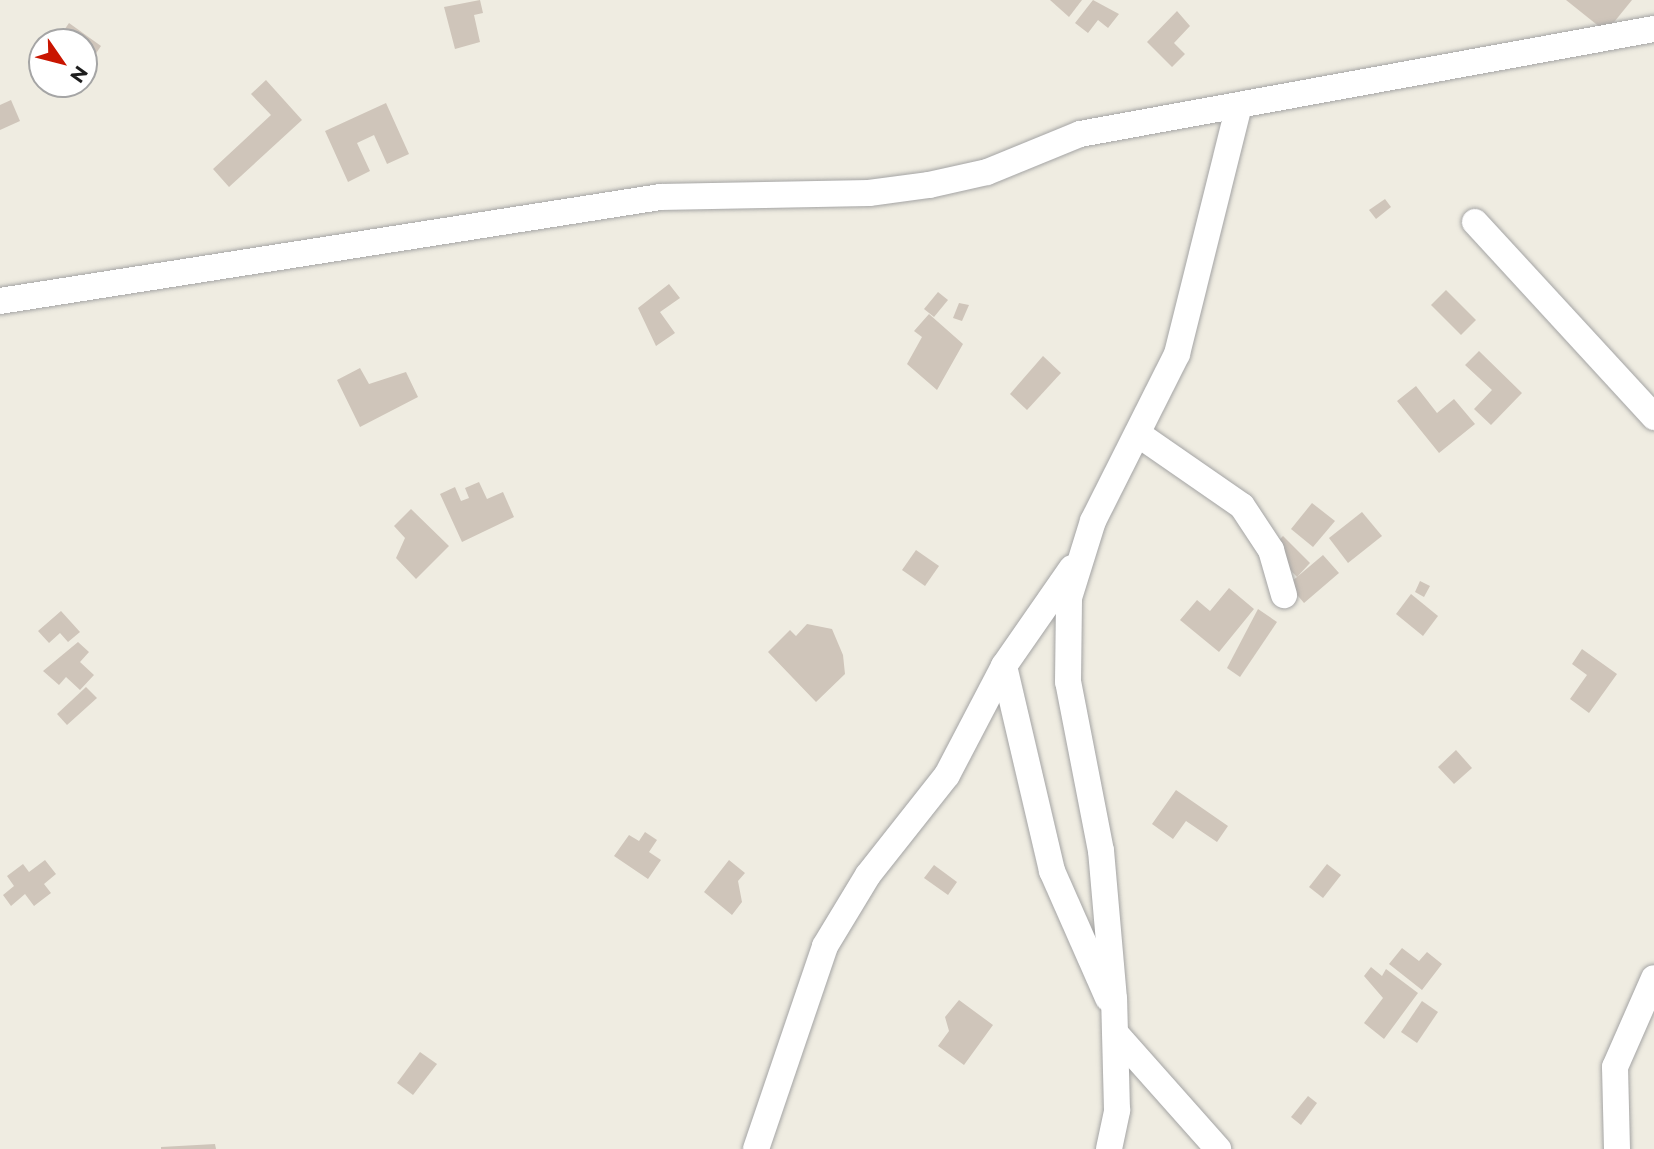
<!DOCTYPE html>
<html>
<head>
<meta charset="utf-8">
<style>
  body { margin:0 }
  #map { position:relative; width:1654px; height:1149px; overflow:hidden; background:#efece1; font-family:Montserrat,sans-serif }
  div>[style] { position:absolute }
  .building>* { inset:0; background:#cfc5ba }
  .roads { filter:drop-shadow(0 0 2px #a4a4a4) drop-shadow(0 0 2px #a4a4a4) }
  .minor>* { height:26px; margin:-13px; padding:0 13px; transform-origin:13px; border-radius:13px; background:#fff }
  span { translate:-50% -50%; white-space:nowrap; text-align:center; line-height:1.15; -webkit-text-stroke:5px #fff; paint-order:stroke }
  .north { position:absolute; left:28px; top:28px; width:70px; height:70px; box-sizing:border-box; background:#fff; border:2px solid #a5a5a5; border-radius:50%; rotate:125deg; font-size:19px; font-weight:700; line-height:28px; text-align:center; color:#1d1d1d }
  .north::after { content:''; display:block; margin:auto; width:24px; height:32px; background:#c91500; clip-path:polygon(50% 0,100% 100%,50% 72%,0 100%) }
</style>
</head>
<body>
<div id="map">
  <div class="building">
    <div style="clip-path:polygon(480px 0,483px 13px,474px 15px,480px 42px,455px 49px,444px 7px)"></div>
    <div style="clip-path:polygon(1050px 0,1082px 0,1069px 17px)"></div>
    <div style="clip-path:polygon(1093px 0,1119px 14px,1108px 28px,1098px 20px,1088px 33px,1075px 23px)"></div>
    <div style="clip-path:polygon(1566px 0,1632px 0,1606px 32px)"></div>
    <div style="clip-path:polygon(1177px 11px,1190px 26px,1174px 43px,1185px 54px,1172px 67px,1147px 42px)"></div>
    <div style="clip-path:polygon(69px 23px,101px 46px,84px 71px,84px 42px,56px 42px)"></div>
    <div style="clip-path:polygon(266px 80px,302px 120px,229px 187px,213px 169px,271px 115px,251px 94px)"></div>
    <div style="clip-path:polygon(11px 100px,20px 121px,0 130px,0 105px)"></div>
    <div style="clip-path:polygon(386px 103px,409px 154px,387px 164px,374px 135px,357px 143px,370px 171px,348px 182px,325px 131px)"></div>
    <div style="clip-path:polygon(1385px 199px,1391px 207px,1376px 219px,1369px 210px)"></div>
    <div style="clip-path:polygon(669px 284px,680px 298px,660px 312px,675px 333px,656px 346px,638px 308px)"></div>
    <div style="clip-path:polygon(1446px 290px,1476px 320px,1461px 335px,1431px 305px)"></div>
    <div style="clip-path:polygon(938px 292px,948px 300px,934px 317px,924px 309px)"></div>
    <div style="clip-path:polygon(959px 303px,969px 305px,962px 321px,953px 318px)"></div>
    <div style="clip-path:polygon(929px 314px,963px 344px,937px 390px,907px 364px,922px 337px,914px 331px)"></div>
    <div style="clip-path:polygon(1479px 351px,1522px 393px,1491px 425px,1474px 409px,1492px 390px,1465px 365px)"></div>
    <div style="clip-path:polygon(1043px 356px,1061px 373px,1027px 410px,1010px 394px)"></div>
    <div style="clip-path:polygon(360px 368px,369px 384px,406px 372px,418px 397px,360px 427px,337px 380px)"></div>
    <div style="clip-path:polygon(1416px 386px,1437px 413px,1454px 399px,1475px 424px,1439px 453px,1397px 401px)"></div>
    <div style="clip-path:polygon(479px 482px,487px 499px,503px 492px,514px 517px,462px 542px,440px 494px,455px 487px,461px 501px,469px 498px,465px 488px)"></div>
    <div style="clip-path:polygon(1312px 503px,1335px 521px,1313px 547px,1291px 529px)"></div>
    <div style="clip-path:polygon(411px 509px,449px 546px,416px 579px,396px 558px,405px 538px,394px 526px)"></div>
    <div style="clip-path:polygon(1362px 512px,1382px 536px,1348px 563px,1329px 538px)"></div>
    <div style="clip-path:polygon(1283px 536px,1310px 563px,1297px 577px,1323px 555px,1339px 573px,1304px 603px,1288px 584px,1297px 577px,1270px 549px)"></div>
    <div style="clip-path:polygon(916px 550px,939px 566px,925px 586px,902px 570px)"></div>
    <div style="clip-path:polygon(1420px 581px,1430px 586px,1424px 597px,1415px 592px)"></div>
    <div style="clip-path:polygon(1229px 588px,1254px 609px,1219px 652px,1180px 620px,1197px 600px,1210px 611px)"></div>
    <div style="clip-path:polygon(1411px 594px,1438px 616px,1423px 636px,1396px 614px)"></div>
    <div style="clip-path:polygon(1258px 609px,1277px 622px,1240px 677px,1227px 668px)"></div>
    <div style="clip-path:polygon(61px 611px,80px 632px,68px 642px,60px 633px,49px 643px,38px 631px)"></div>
    <div style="clip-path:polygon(807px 624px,832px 629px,843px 655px,845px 674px,816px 702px,768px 652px,790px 630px,796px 636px)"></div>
    <div style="clip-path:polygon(78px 642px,89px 652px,80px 662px,94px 675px,80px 690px,66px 677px,59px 685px,43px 671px)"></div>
    <div style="clip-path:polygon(1582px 649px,1617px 674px,1589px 713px,1570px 699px,1587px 675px,1572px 664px)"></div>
    <div style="clip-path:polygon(86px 687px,97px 698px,67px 725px,57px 714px)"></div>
    <div style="clip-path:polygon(1456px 750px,1472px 768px,1454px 784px,1438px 767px)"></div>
    <div style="clip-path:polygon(1176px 790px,1228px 826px,1217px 842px,1186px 821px,1173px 839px,1152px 824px)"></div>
    <div style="clip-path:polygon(645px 832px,657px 840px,649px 852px,661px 860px,648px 879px,614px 856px,629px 835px,639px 841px)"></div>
    <div style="clip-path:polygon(45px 860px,56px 874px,44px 884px,51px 893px,34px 906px,25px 894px,11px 906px,3px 895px,14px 886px,7px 876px,23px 864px,29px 872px)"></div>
    <div style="clip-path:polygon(729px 860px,745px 873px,738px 881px,742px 902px,732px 915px,704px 892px)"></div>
    <div style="clip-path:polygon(1327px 864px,1341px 875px,1323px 898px,1309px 887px)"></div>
    <div style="clip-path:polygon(934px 865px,957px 882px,948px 895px,924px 878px)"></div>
    <div style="clip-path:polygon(1402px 948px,1419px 961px,1427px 952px,1442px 964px,1422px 990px,1389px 964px)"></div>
    <div style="clip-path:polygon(1371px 967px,1382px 976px,1386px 969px,1418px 993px,1384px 1039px,1364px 1023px,1383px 998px,1364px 976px)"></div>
    <div style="clip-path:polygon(959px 1000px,993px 1025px,964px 1065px,938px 1046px,949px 1031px,945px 1017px)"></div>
    <div style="clip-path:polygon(1422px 1001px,1438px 1012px,1417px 1043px,1401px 1032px)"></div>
    <div style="clip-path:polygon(420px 1052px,437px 1064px,413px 1095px,397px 1083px)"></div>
    <div style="clip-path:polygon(1308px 1096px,1317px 1103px,1301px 1125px,1291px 1117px)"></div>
    <div style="clip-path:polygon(215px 1144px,216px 1149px,161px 1149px,161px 1147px)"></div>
  </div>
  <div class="roads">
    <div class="minor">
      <div style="left:1475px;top:222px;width:265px;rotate:47.4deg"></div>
      <div style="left:0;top:301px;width:668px;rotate:-8.95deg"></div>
      <div style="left:660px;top:197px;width:209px;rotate:-1.1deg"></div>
      <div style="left:869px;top:193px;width:61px;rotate:-7.6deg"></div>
      <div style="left:929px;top:185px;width:59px;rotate:-12.6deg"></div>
      <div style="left:987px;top:172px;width:100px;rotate:-22.2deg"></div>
      <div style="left:1080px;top:134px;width:584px;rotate:-10.37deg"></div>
      <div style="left:1138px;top:434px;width:126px;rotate:34.7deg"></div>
      <div style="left:1242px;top:506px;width:53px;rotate:56.6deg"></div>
      <div style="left:1271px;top:550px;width:47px;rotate:73.9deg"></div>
      <div style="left:1072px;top:568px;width:119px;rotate:124.8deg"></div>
      <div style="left:1004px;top:666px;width:211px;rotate:76.8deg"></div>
      <div style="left:1052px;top:871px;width:139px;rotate:66.2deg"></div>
      <div style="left:1116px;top:1034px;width:154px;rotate:48.4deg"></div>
      <div style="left:756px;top:1149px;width:214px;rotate:-71.2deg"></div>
      <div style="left:825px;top:946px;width:83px;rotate:-58.8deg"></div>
      <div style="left:868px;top:875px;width:127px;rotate:-51.7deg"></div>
      <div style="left:947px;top:775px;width:123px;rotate:-62.4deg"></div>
      <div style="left:1109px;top:1149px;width:40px;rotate:-78deg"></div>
      <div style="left:1117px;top:1110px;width:111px;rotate:-91.5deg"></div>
      <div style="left:1114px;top:999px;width:149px;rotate:-95deg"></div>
      <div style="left:1101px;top:851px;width:172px;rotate:-101deg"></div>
      <div style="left:1068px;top:682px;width:84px;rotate:-89.3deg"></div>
      <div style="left:1069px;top:598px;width:81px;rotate:-72.7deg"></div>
      <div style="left:1093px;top:521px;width:187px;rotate:-63.3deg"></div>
      <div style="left:1177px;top:354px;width:252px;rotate:-76deg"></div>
      <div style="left:1617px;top:1149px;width:82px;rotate:-91.4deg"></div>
      <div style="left:1615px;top:1067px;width:97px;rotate:-66.3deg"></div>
    </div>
  </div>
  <div class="north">N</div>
</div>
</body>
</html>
